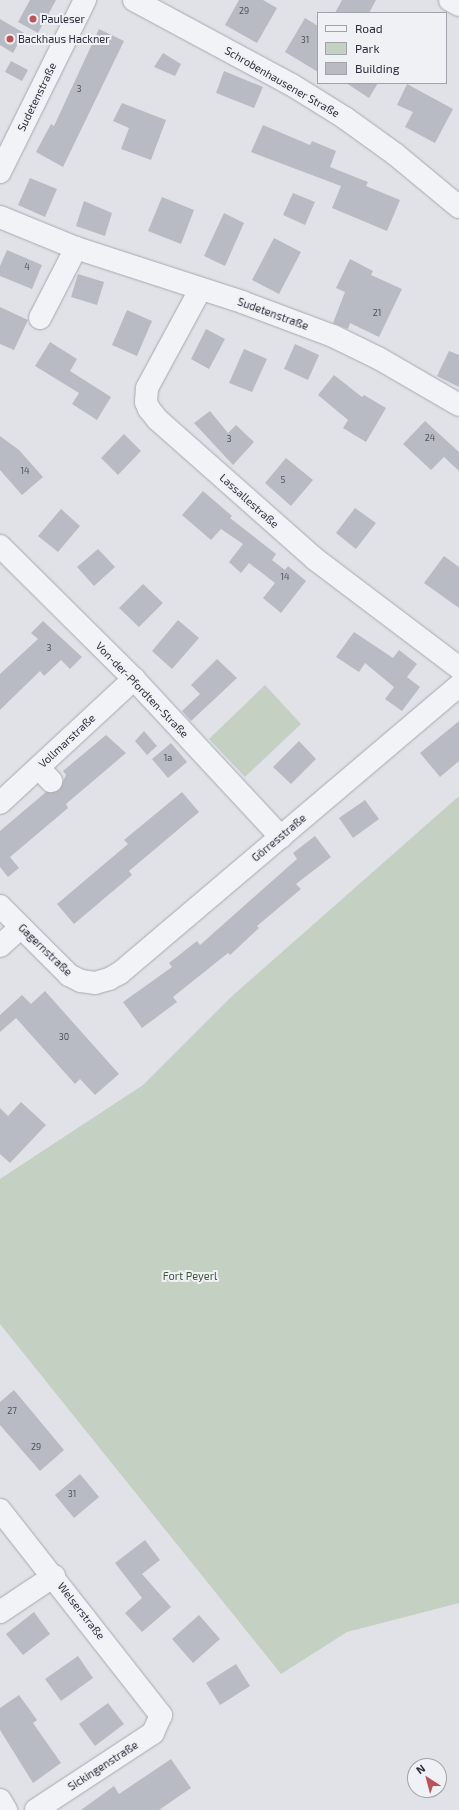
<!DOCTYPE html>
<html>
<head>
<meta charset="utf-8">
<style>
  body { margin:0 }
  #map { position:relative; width:459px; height:1810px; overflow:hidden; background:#e0e2e7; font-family:"Exo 2",sans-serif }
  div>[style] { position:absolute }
  .green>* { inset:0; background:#c4d0c2 }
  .building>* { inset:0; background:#b8bbc3 }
  .roads { filter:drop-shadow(0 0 1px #a6a9b1) drop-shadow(0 0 1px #a6a9b1) }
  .minor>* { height:22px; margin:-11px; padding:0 11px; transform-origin:11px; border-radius:11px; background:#f2f3f6 }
  .dots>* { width:11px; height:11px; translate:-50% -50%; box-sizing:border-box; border:2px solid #eff1f5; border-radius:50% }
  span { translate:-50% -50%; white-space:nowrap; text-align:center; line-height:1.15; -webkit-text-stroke:4px #eff1f5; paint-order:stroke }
  .number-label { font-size:9px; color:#4e525e }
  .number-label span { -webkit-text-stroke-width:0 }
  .poi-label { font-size:11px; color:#2a2f3d }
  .left { translate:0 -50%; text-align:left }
  .street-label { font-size:11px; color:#2a2f3d }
  .park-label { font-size:11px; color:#3c5739 }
  .legend { position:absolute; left:317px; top:12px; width:130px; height:72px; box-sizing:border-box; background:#eff1f5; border:1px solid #a0a3ab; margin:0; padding:5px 7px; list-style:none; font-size:12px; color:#2a2f3d }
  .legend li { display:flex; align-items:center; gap:8px; height:20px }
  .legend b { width:20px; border:1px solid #a0a3ab }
  .north { position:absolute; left:407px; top:1758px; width:40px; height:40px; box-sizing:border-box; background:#eff1f5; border:1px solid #a0a3ab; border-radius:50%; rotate:324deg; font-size:11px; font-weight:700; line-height:16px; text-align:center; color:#2a2f3d }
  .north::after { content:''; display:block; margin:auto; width:14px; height:18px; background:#bf5257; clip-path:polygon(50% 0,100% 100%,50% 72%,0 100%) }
</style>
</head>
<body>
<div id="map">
  <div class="green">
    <div style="clip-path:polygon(265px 685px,301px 724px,245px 777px,209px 739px)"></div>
    <div style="clip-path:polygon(459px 796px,459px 1603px,347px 1632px,281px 1674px,0 1324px,0 1179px,143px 1085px,231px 997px)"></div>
  </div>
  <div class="building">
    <div style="clip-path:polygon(30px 0,56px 0,38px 33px,18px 22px)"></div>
    <div style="clip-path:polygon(239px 0,263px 0,277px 8px,257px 43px,225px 25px)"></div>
    <div style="clip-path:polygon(342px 0,376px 0,369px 13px,335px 13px)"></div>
    <div style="clip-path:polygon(305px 18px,318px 26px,318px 72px,285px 52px)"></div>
    <div style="clip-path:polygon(0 19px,24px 33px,13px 53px,0 45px)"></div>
    <div style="clip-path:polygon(99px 29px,124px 41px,63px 167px,36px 152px,51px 124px,54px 126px)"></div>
    <div style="clip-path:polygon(163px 53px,181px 64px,175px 76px,154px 67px)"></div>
    <div style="clip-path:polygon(11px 61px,28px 70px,22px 81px,5px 72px)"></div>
    <div style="clip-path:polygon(224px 71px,263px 87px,254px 108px,216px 93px)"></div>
    <div style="clip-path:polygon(346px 83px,378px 83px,369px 98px)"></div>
    <div style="clip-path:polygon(407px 84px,453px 109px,435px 143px,405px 127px,413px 112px,397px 105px)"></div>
    <div style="clip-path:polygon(122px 103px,166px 120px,151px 160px,121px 149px,129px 128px,113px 121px)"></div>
    <div style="clip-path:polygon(263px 125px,310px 145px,312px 141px,336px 151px,330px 167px,368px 182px,366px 186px,400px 200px,387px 231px,332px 208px,341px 186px,251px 152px)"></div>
    <div style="clip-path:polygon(30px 178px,57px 189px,45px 217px,18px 205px)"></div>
    <div style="clip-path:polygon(293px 193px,315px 202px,305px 225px,283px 215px)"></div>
    <div style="clip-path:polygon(162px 197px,194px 210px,181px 244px,148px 231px)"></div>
    <div style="clip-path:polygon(84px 201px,112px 213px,105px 236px,76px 226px)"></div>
    <div style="clip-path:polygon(224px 213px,244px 223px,225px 266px,204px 256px)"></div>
    <div style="clip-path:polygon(274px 238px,301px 252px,279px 294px,252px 280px)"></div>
    <div style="clip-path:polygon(7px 250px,42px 265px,32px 289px,0 276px,0 266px)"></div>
    <div style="clip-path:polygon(350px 259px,373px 271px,371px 275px,402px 289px,379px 337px,350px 323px,348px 329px,333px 323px,345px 292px,336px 288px)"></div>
    <div style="clip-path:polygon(78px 274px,104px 282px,97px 305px,71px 297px)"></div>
    <div style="clip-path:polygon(0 307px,28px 320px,14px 350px,0 344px)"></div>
    <div style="clip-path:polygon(127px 310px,152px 321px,137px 356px,112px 345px)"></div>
    <div style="clip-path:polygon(206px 329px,225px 339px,209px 369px,191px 359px)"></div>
    <div style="clip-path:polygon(50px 342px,77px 359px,70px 371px,111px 397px,97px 420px,72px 404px,79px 393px,35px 366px)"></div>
    <div style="clip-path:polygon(295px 344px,319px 355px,308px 380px,284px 369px)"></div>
    <div style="clip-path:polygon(244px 349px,267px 359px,252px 392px,229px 383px)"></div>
    <div style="clip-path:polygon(449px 351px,459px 355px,459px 387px,437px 376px)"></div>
    <div style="clip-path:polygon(334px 375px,362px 397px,364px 395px,386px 408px,366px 442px,343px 428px,348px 420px,318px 395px)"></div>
    <div style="clip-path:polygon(210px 411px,228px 433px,236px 425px,254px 442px,233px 465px,194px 423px)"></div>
    <div style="clip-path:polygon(425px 421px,459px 452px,459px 471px,444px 457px,431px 470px,403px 444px)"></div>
    <div style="clip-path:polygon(124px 434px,141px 451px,118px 475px,101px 458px)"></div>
    <div style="clip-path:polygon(0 436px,19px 450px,43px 477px,22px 495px,0 470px)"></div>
    <div style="clip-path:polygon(286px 458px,313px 480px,291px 506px,265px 483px)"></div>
    <div style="clip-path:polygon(203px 491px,232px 516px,230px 518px,276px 554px,272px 560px,285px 570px,288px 566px,306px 581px,281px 613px,263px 598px,275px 583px,249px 563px,241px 573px,229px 562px,243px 544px,221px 529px,211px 540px,182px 515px)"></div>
    <div style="clip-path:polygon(355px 508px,376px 523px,356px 549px,336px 533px)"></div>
    <div style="clip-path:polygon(61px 509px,80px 526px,58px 552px,38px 536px)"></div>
    <div style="clip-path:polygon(98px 549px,115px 567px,94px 586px,77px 567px)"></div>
    <div style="clip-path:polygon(444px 556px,459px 567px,459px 608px,424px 583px)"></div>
    <div style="clip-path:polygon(143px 584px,163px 603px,139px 627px,119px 608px)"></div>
    <div style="clip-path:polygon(178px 620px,199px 638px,172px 669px,152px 651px)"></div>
    <div style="clip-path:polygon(43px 621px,82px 657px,70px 669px,61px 660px,44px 676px,40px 671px,0 710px,0 674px,38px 639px,31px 633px)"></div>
    <div style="clip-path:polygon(354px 632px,393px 658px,399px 650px,417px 664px,407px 677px,420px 687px,402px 711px,385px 699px,394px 687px,365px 663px,359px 672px,336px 657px)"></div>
    <div style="clip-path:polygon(217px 659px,237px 678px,191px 721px,182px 711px,200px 694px,191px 685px)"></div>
    <div style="clip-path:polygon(459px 721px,459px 761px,440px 777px,420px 753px)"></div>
    <div style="clip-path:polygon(144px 731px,157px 746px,147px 755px,135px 741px)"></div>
    <div style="clip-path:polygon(106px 735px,126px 753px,66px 804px,68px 808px,10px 857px,19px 868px,8px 877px,0 867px,0 831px,46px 792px,59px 790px,66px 775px,63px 771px)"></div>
    <div style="clip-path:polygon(299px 741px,316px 759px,291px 784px,273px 767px)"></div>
    <div style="clip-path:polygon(171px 743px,187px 762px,168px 778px,152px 759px)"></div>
    <div style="clip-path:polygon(182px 792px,199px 812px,129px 871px,132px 875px,74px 924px,57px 904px,128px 844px,124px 840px)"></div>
    <div style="clip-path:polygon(365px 800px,379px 819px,353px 838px,339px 818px)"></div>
    <div style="clip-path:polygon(315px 836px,331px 857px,296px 884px,301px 889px,257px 926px,259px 928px,230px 955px,228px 953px,173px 997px,177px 1002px,142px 1028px,123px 1002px,172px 967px,169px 963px,197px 941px,200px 945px,297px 859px,293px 853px)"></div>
    <div style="clip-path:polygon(45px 991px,119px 1074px,95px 1095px,80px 1079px,75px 1084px,16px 1018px,0 1032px,0 1015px,22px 995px,31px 1004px)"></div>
    <div style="clip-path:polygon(21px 1102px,46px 1125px,10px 1163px,0 1154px,0 1108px,8px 1116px)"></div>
    <div style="clip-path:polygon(14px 1390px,64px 1450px,40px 1471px,0 1425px,0 1402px)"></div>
    <div style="clip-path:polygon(80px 1474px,99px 1497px,74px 1518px,55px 1495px)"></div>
    <div style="clip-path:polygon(145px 1540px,160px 1560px,142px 1574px,171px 1607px,142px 1632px,125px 1613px,142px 1598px,115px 1563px)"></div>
    <div style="clip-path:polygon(34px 1612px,50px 1634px,23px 1655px,6px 1634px)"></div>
    <div style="clip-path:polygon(199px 1615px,220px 1639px,193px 1663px,172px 1639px)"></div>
    <div style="clip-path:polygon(78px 1656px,93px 1678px,61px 1701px,45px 1679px)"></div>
    <div style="clip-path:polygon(236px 1664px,250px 1686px,220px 1705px,206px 1683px)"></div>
    <div style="clip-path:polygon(19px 1695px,37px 1720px,33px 1723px,61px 1763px,33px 1783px,0 1730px,0 1708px)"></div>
    <div style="clip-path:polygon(108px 1703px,124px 1724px,95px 1746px,79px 1724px)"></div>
    <div style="clip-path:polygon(171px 1759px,191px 1788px,159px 1810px,81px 1810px,114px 1786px,119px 1794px)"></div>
  </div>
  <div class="roads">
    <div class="minor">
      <div style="left:134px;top:0;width:179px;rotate:28.3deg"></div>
      <div style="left:292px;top:85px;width:62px;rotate:31.9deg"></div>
      <div style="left:345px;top:118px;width:62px;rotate:35.8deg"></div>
      <div style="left:395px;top:154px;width:83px;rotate:39.6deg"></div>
      <div style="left:450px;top:0;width:10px;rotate:29deg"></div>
      <div style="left:0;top:172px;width:192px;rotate:-63.7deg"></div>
      <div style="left:0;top:217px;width:82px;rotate:22.2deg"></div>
      <div style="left:76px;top:248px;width:175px;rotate:18deg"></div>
      <div style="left:242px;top:302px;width:97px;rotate:20.5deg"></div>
      <div style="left:333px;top:336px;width:52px;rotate:26.1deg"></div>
      <div style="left:380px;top:359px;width:91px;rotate:30.2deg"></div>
      <div style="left:200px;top:290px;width:111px;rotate:118.4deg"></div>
      <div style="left:147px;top:388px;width:14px;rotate:94deg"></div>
      <div style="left:146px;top:402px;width:8px;rotate:67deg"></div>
      <div style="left:149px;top:409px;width:14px;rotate:51deg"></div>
      <div style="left:158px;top:420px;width:210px;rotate:41.5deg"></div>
      <div style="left:315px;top:559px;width:181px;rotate:37.1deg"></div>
      <div style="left:40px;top:318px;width:79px;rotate:-62.8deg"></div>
      <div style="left:0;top:546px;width:189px;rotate:44.8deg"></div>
      <div style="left:134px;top:679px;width:216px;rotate:47.1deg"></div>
      <div style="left:39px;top:768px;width:18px;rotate:47deg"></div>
      <div style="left:0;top:803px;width:183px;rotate:-42.8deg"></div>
      <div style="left:0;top:906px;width:98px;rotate:45deg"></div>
      <div style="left:69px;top:975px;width:13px;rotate:27deg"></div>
      <div style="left:81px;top:981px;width:14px;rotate:8deg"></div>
      <div style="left:95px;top:983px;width:15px;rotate:-16deg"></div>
      <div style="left:109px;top:979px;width:13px;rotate:-29deg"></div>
      <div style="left:120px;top:973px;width:445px;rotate:-40.3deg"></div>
      <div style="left:0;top:946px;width:28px;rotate:-42deg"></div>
      <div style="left:0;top:1510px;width:261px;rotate:51.9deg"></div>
      <div style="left:161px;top:1715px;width:20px;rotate:114deg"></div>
      <div style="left:153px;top:1733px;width:140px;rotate:146.7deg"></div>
      <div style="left:0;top:1612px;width:65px;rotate:-33.7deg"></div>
      <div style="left:0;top:1800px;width:12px;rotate:59deg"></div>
    </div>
  </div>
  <div class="dots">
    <div style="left:33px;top:19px;background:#bf5257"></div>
    <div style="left:10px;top:39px;background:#bf5257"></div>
  </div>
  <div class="number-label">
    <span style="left:244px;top:11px">29</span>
    <span style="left:305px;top:40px">31</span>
    <span style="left:79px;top:89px">3</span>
    <span style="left:27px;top:267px">4</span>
    <span style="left:377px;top:313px">21</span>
    <span style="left:430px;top:438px">24</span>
    <span style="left:229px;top:439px">3</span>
    <span style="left:25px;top:471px">14</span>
    <span style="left:283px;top:480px">5</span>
    <span style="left:285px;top:577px">14</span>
    <span style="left:49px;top:648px">3</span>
    <span style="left:168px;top:758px">1a</span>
    <span style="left:64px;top:1037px">30</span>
    <span style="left:12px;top:1411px">27</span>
    <span style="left:36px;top:1447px">29</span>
    <span style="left:72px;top:1494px">31</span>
  </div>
  <div class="poi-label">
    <span class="left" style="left:41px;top:19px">Pauleser</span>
    <span class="left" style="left:18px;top:39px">Backhaus Hackner</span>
  </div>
  <div class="street-label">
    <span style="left:282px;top:82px;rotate:30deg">Schrobenhausener Straße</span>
    <span style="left:37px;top:97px;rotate:-64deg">Sudetenstraße</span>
    <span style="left:273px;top:314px;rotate:20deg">Sudetenstraße</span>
    <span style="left:249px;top:501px;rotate:42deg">Lassallestraße</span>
    <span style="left:142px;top:690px;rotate:46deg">Von-der-Pfordten-Straße</span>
    <span style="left:67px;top:741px;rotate:-43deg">Vollmarstraße</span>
    <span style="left:279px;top:838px;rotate:-40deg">Görresstraße</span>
    <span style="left:45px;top:950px;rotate:44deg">Gagernstraße</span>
    <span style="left:81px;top:1611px;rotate:52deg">Welserstraße</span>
    <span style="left:103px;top:1766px;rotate:-33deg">Sickingenstraße</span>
  </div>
  <div class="park-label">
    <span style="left:190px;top:1276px">Fort Peyerl</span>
  </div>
  <ul class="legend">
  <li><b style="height:5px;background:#f2f3f6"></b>Road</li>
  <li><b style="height:11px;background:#c4d0c2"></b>Park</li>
  <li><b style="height:11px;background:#b8bbc3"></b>Building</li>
  </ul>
  <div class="north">N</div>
</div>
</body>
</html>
